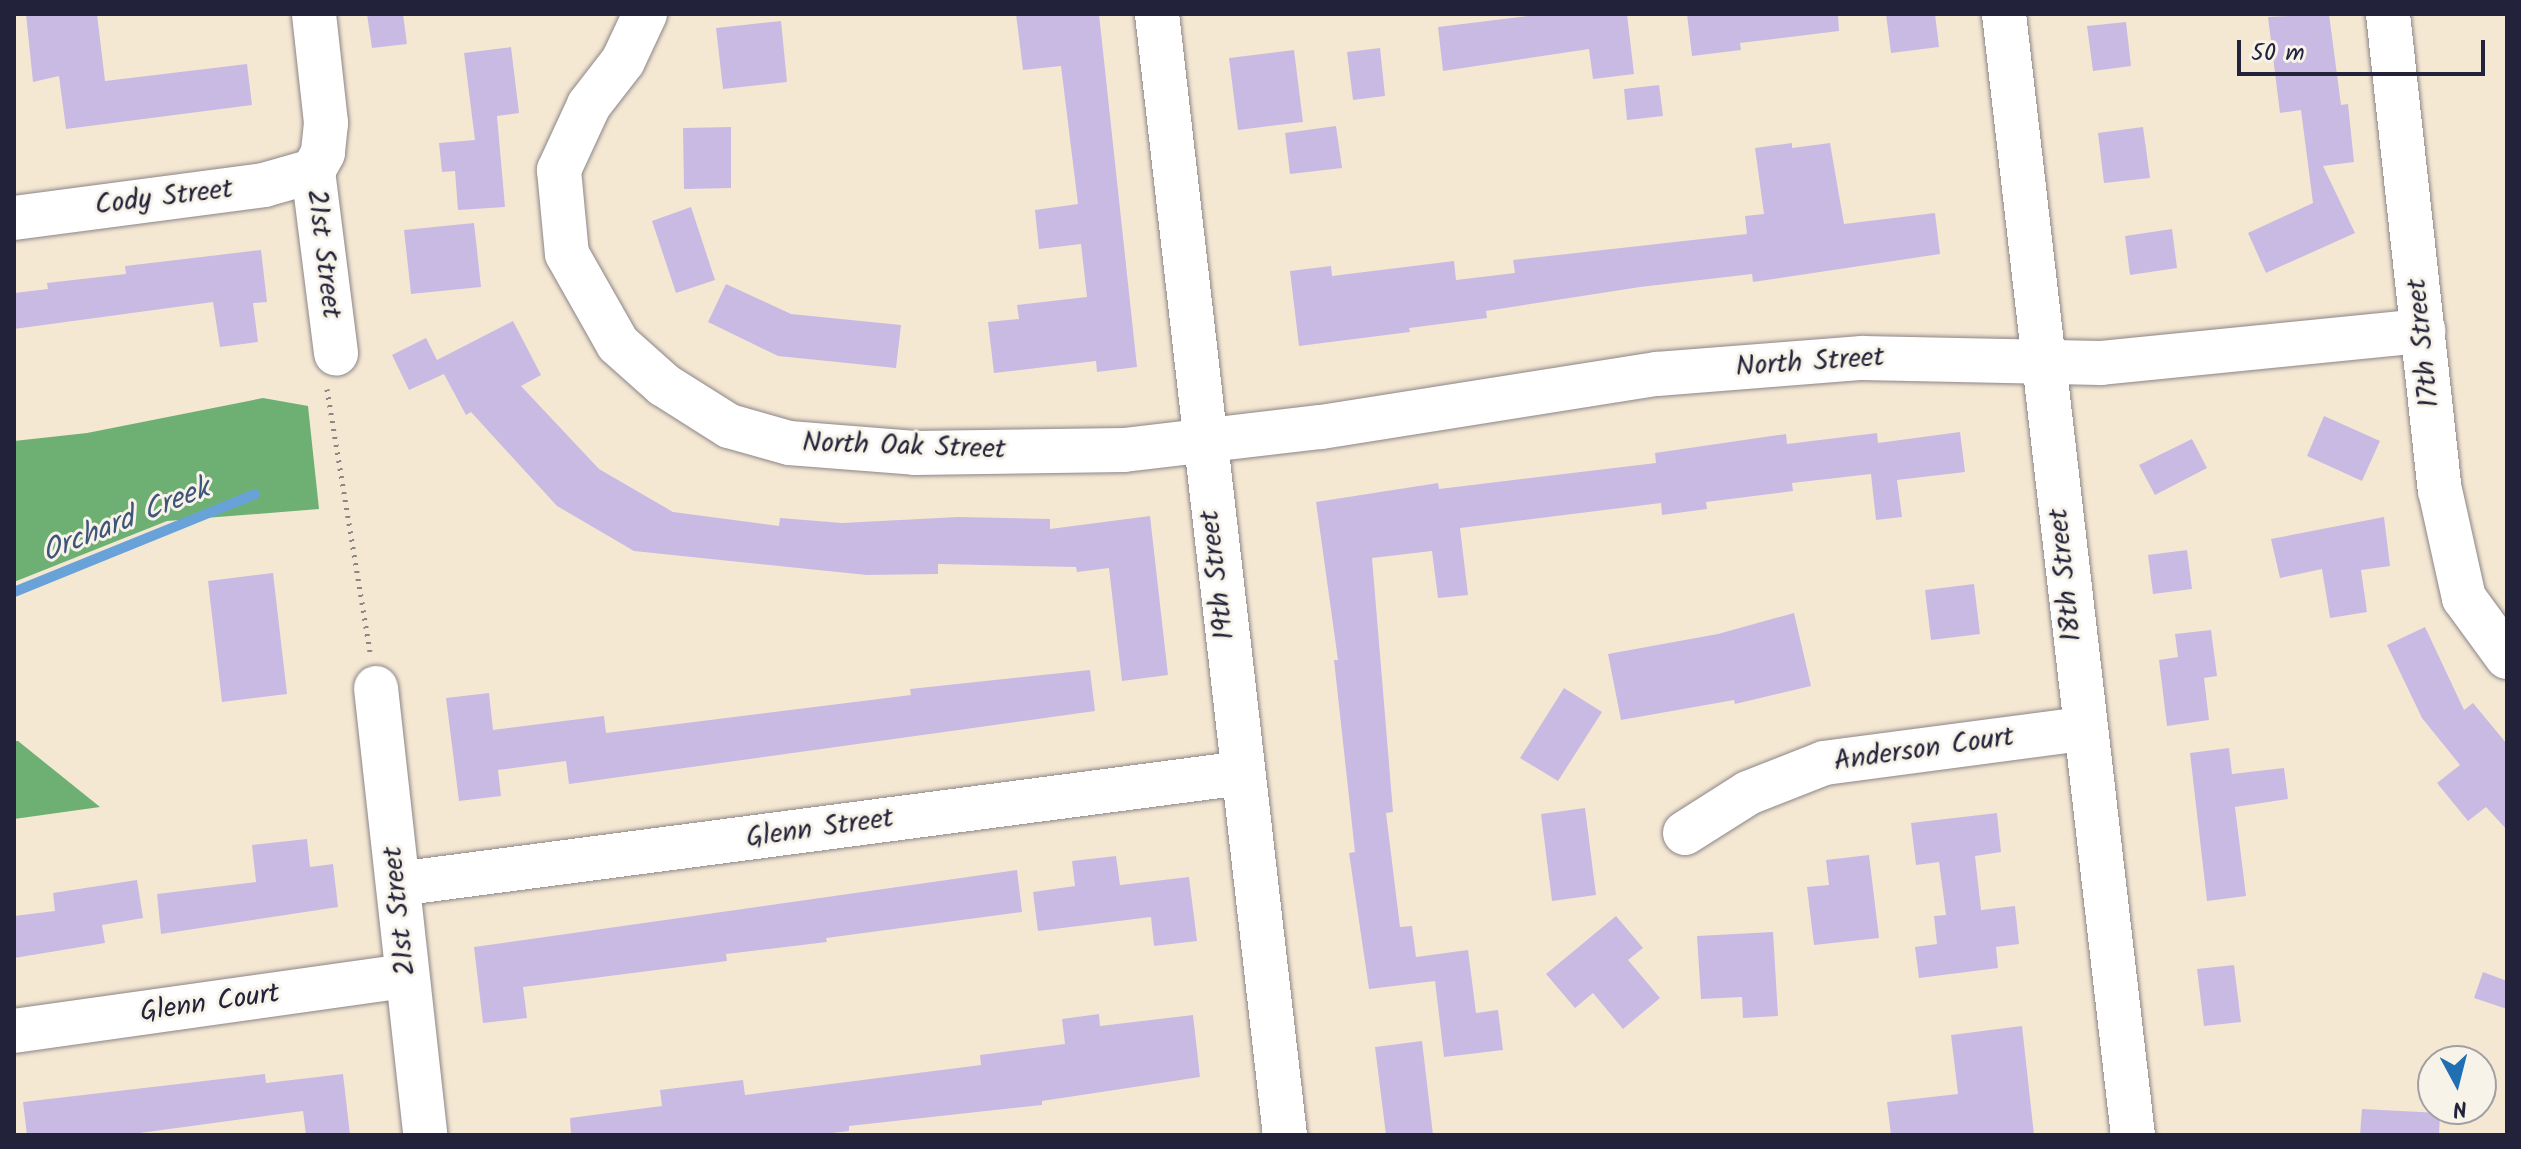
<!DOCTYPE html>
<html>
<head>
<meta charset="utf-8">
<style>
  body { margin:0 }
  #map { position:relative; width:2521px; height:1149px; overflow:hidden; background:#f5e8d3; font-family:Kalam,sans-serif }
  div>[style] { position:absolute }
  .forest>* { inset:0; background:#6eb073 }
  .stream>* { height:10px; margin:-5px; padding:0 5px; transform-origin:5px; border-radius:5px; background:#69a2d8 }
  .building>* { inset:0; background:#c9bae3 }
  .path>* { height:5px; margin-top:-2.5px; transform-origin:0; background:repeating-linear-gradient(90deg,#8c8587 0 2px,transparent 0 8px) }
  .roads { filter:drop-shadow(0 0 2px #8c8587) drop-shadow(0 0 2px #8c8587) }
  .minor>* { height:44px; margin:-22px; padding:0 22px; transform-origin:22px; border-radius:22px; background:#fff }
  span { translate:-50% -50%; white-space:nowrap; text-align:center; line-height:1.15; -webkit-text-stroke:6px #f7f3e8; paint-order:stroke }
  .street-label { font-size:28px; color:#22223b }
  .water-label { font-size:30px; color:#3e557a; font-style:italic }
  .frame { position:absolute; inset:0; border:16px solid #22223b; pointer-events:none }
  .north { position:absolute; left:2417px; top:1045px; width:80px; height:80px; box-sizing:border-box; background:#f7f3e8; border:2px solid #a29fa3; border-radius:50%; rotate:173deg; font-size:22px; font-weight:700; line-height:32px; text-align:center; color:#22223b }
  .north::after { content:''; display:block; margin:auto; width:28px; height:36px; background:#1f6fb2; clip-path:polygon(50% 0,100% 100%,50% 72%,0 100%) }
  .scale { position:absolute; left:2237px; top:40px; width:248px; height:36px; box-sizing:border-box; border:4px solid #22223b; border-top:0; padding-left:10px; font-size:24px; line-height:28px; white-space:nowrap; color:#22223b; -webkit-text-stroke:6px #f7f3e8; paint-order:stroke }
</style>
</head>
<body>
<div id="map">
  <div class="forest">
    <div style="clip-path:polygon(263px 398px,308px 406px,319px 509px,167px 521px,14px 582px,14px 441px,87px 433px)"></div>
    <div style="clip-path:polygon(14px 741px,18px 741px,100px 807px,14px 819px)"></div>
  </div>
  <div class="stream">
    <div style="left:14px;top:592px;width:260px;rotate:-22.1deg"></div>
  </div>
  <div class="building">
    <div style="clip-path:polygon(26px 14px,97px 14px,105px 81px,247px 64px,252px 105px,66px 129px,59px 76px,33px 82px)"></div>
    <div style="clip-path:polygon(367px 14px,403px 14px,407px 44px,372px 48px)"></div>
    <div style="clip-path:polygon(1016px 14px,1099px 14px,1137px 367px,1097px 372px,1096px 361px,994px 373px,988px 322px,1019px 319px,1017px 305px,1087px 297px,1081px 244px,1039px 249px,1035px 210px,1078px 204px,1061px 66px,1023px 70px)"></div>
    <div style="clip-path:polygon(1545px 14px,1627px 14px,1634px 74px,1593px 79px,1589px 49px,1443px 71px,1438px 27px)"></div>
    <div style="clip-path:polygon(1687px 14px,1838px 14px,1839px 31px,1740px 43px,1741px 50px,1692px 56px)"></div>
    <div style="clip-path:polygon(1886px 14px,1935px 14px,1939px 47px,1891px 53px)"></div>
    <div style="clip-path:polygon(2329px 14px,2341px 105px,2348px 104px,2354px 162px,2323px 166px,2355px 233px,2266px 273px,2248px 233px,2313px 203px,2301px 110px,2280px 113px,2268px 17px)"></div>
    <div style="clip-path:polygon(781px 21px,787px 82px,723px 89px,716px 28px)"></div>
    <div style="clip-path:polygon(2126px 22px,2131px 66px,2093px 71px,2087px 26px)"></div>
    <div style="clip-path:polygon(511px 47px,519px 113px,497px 116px,505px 207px,458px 210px,455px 171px,442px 172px,439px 143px,475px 140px,464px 53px)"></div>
    <div style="clip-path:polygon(1380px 48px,1385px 96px,1353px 100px,1347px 52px)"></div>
    <div style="clip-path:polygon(1294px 50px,1303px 122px,1238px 130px,1229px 58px)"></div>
    <div style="clip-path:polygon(1659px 85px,1663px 116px,1627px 120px,1624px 89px)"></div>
    <div style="clip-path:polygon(1336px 126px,1342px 168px,1290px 174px,1285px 133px)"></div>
    <div style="clip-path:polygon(731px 127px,731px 188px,684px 189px,683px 128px)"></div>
    <div style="clip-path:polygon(2143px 127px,2150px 178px,2104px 183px,2098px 133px)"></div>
    <div style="clip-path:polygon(1792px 143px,1792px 148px,1830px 143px,1844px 224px,1935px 213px,1940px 254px,1753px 282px,1752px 274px,1640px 287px,1486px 311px,1487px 318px,1409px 328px,1410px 332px,1299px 346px,1290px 271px,1331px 266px,1332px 276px,1454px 261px,1456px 280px,1515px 273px,1513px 260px,1747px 234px,1745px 216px,1764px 214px,1755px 148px)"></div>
    <div style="clip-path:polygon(691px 207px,715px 280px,676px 293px,652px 221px)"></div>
    <div style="clip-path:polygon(474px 223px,481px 287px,411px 294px,404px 230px)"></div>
    <div style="clip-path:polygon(2172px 229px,2177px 268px,2130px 275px,2125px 236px)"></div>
    <div style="clip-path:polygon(261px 250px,267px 302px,253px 303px,258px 342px,220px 347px,213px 302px,14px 329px,14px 293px,48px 289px,47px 283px,126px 274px,125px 266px)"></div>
    <div style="clip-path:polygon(726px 284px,791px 314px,901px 325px,896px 368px,778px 356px,708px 322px)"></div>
    <div style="clip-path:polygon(513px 321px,541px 375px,521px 386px,599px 469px,673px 512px,779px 526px,780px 518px,842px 523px,958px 517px,1050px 519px,1050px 529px,1150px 516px,1168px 675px,1122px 681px,1109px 568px,1077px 572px,1076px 567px,938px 564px,938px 574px,867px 575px,634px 551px,557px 506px,471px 412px,466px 415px,438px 363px,444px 374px,409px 390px,392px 355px,426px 338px,437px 360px)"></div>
    <div style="clip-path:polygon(2324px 416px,2380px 441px,2362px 481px,2307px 456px)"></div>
    <div style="clip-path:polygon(1960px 432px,1965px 472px,1897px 480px,1902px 517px,1876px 520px,1871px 474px,1792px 483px,1793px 491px,1706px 502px,1707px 509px,1662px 515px,1661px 503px,1460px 528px,1468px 595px,1438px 598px,1432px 551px,1372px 558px,1393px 812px,1386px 813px,1400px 927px,1412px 926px,1416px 957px,1468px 950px,1476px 1013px,1498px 1010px,1503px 1050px,1444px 1057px,1435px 981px,1369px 989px,1349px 853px,1355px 852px,1334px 660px,1338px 660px,1316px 502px,1438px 483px,1439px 489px,1656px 463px,1655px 453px,1786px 434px,1787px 444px,1877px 433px,1878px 443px)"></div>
    <div style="clip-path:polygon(2192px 439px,2207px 468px,2155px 495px,2139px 465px)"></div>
    <div style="clip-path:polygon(2384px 517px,2390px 566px,2361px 570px,2367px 612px,2330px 618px,2322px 569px,2280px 578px,2271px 539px)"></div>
    <div style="clip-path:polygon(2187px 550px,2192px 589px,2153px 594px,2148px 555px)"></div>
    <div style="clip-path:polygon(273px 573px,287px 694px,222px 702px,208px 581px)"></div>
    <div style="clip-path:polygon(1974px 584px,1980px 634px,1931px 640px,1925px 590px)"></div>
    <div style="clip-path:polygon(1794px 613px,1811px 686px,1735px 704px,1734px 700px,1621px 720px,1608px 654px,1718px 634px)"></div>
    <div style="clip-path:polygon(2425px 627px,2464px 710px,2473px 703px,2507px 744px,2507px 830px,2486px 807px,2468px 821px,2437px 783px,2460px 765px,2422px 718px,2387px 645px)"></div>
    <div style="clip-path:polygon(2211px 630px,2217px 676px,2204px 678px,2209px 720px,2167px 726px,2159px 660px,2178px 657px,2175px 634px)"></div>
    <div style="clip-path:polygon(1090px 670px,1095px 711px,569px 784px,566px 761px,498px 770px,501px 796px,459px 801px,446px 698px,489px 693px,493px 730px,604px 716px,606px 733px,911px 695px,910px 689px)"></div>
    <div style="clip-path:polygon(1564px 688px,1602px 712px,1558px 781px,1520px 758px)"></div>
    <div style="clip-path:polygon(2229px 748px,2232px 774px,2284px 768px,2288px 799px,2235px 807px,2246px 896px,2207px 901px,2190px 753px)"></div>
    <div style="clip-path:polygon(1585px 808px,1596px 895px,1552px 901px,1541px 814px)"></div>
    <div style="clip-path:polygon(1997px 813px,2001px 852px,1975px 856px,1981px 910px,2015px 906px,2019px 944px,1996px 947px,1998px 968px,1919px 978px,1915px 947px,1937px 944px,1934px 916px,1946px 915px,1939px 862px,1916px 865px,1911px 823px)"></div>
    <div style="clip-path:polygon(307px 839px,310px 867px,333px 864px,338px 907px,161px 934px,157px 894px,256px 882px,252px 845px)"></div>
    <div style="clip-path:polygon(1869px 855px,1879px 938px,1814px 945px,1807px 887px,1829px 885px,1826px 860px)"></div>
    <div style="clip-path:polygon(1116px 856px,1120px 885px,1189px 877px,1197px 941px,1154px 946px,1151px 917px,1038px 931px,1033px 892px,1075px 886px,1072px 861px)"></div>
    <div style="clip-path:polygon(1017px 870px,1022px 912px,826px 938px,827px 942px,726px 954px,727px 961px,523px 987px,527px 1018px,483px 1023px,474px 947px)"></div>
    <div style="clip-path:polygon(137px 880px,143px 918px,102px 925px,105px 943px,14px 958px,14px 916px,55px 911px,53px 893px)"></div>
    <div style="clip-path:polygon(1616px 916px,1643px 948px,1628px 960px,1660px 998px,1623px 1029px,1593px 993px,1575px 1008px,1546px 974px)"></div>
    <div style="clip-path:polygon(1773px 932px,1778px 1016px,1743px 1018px,1742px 997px,1701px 999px,1697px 936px)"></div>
    <div style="clip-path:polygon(2234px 965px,2241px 1022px,2204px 1026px,2197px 969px)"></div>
    <div style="clip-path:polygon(2483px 972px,2507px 981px,2507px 1009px,2474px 998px)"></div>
    <div style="clip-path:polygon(1099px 1014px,1100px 1026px,1193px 1015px,1200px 1077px,1042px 1101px,1042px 1105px,849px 1126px,849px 1131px,815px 1135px,571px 1135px,570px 1118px,662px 1106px,660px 1090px,743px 1080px,745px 1095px,981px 1065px,980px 1055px,1065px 1044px,1062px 1019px)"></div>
    <div style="clip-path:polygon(2022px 1026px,2034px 1135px,1891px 1135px,1887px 1102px,1958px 1094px,1951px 1035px)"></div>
    <div style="clip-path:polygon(1422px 1041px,1433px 1135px,1386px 1135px,1375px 1047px)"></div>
    <div style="clip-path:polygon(265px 1074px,266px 1083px,343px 1074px,350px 1135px,306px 1135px,303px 1111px,125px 1135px,27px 1135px,23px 1102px)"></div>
    <div style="clip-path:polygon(2362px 1109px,2440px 1113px,2439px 1135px,2360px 1135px)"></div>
  </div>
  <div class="path">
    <div style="left:327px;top:389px;width:266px;rotate:80.7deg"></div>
  </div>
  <div class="roads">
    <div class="minor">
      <div style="left:314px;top:14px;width:110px;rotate:83.7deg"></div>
      <div style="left:326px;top:123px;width:30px;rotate:96deg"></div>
      <div style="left:323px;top:153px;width:21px;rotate:119deg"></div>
      <div style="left:313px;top:171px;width:184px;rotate:82.8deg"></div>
      <div style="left:645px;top:14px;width:52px;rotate:115.1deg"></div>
      <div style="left:623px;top:61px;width:56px;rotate:127.7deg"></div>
      <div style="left:589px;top:105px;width:72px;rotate:114.8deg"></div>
      <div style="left:559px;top:170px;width:84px;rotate:84.6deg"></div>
      <div style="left:567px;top:254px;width:103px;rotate:60.5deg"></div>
      <div style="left:618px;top:344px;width:62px;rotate:41.7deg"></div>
      <div style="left:664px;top:385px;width:77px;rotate:32.2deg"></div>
      <div style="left:729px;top:426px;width:62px;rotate:15.8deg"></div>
      <div style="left:789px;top:443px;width:126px;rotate:4.5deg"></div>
      <div style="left:915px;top:453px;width:209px;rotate:-0.8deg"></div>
      <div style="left:1124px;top:450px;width:198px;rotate:-6.7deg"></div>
      <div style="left:1321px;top:427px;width:340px;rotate:-9deg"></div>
      <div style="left:1657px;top:374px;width:206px;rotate:-4.5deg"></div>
      <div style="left:1862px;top:358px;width:239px;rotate:1.2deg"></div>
      <div style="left:2101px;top:363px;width:324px;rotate:-5.7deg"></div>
      <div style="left:1157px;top:14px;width:1128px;rotate:83.49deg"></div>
      <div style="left:2004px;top:14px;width:1128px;rotate:83.44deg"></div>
      <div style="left:2388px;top:14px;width:479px;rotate:83.8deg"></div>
      <div style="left:2440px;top:490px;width:111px;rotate:77.5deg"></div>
      <div style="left:2464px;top:598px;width:73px;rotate:53.9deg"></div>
      <div style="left:14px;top:218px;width:252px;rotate:-7.5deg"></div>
      <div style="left:264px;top:185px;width:51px;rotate:-15.9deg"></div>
      <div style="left:376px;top:688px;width:450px;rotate:83.7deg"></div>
      <div style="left:1685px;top:833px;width:75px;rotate:-32.4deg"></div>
      <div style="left:1748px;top:793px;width:82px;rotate:-21.5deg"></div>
      <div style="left:1824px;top:763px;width:261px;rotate:-7.5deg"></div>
      <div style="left:398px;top:884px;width:851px;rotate:-7.49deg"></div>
      <div style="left:14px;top:1031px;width:396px;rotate:-8deg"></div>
    </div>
  </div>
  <div class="street-label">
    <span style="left:164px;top:198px;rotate:-7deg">Cody Street</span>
    <span style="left:323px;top:254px;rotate:83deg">21st Street</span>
    <span style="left:2424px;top:343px;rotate:-96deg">17th Street</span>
    <span style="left:1810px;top:363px;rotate:-4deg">North Street</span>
    <span style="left:904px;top:447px;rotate:2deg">North Oak Street</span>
    <span style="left:1218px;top:575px;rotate:-97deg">19th Street</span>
    <span style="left:2066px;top:575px;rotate:-96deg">18th Street</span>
    <span style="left:1924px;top:750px;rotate:-8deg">Anderson Court</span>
    <span style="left:820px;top:829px;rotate:-8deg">Glenn Street</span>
    <span style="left:400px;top:911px;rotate:-96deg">21st Street</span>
    <span style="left:210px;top:1004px;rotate:-8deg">Glenn Court</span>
  </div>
  <div class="water-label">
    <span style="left:126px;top:521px;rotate:-22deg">Orchard Creek</span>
  </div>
  <div class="frame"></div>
  <div class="north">N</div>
  <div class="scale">50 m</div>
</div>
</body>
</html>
